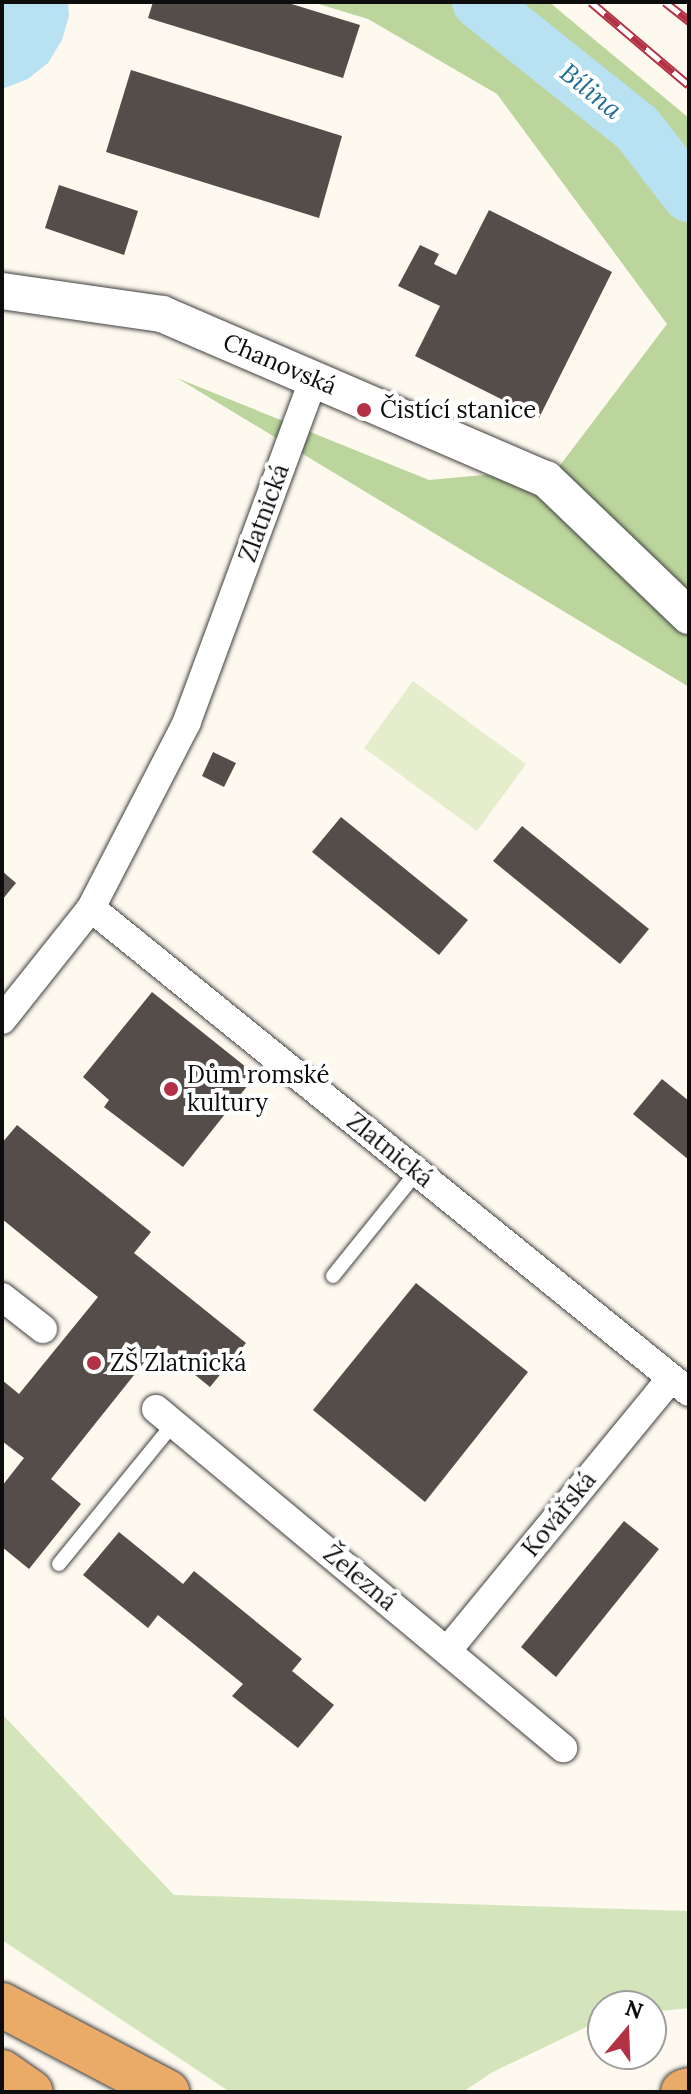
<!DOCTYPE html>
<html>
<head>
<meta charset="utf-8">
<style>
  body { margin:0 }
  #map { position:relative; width:691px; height:2094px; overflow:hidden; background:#fef9ef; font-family:Lora,serif }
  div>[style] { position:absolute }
  .green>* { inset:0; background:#d5e5bb }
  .forest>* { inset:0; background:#bbd59c }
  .pitch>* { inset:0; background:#e5edcc }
  .water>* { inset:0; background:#b8e1f1 }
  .river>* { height:54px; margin:-27px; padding:0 27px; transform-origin:27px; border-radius:27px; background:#b8e1f1 }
  .building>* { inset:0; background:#554d4a }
  .roads { filter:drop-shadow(0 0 2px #404040) drop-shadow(0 0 2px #404040) }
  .service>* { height:14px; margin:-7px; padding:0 7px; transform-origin:7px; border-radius:7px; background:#fff }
  .minor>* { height:28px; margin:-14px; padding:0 14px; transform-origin:14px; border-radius:14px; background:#fff }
  .tertiary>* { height:36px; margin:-18px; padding:0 18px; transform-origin:18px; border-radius:18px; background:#fff }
  .trunk>* { height:44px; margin:-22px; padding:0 22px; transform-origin:22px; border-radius:22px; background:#eaaa68 }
  .rail>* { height:9px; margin-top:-4.5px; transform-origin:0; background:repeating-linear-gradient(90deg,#fff 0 18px,#b23144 0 36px); box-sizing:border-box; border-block:2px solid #b23144 }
  .dots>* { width:22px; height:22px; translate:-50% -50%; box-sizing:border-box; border:4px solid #fff; border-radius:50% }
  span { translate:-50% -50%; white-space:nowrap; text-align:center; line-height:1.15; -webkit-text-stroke:8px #fff; paint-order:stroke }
  .street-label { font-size:24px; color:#0d0d0d }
  .poi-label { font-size:24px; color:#0d0d0d }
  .left { translate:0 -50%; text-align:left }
  .water-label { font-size:26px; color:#216e95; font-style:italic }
  .frame { position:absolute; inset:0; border:4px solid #0d0d0d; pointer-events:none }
  .north { position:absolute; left:587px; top:1990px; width:80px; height:80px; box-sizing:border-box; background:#fff; border:2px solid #9e9e9e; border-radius:50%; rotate:19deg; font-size:22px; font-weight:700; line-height:32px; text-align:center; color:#0d0d0d }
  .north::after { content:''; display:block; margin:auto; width:28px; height:36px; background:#b23144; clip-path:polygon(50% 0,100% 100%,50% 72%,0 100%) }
</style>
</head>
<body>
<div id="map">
  <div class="green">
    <div style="clip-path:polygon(2px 1714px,174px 1895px,689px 1911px,689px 2008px,651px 2012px,651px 2006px,603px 2006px,603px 2019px,491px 2073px,463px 2092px,230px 2092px,2px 1940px)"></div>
  </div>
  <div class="forest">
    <div style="clip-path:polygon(312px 2px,549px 2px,689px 118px,689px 687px,177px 378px,429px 480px,558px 468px,667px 324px,497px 94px,368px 19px)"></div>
  </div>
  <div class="pitch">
    <div style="clip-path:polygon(413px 681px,526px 764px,477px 831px,364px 748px)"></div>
  </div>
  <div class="water">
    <div style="clip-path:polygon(2px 2px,68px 2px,69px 16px,62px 40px,48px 63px,28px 79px,2px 89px)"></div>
  </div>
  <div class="river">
    <div style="left:479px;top:2px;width:202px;rotate:38.6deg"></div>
    <div style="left:637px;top:128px;width:85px;rotate:52.2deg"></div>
  </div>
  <div class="building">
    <div style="clip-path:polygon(153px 2px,285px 2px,360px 25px,343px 78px,148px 18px)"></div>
    <div style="clip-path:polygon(131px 70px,342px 136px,319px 218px,106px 152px)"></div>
    <div style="clip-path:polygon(59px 185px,138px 211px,124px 255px,45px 228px)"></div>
    <div style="clip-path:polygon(489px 210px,612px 272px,539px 418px,415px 356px,440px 306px,398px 286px,420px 245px,439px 254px,434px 264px,456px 275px)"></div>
    <div style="clip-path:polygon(213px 752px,236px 763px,224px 787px,202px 776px)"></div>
    <div style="clip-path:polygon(341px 817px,468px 920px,439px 955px,312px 852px)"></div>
    <div style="clip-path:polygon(522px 826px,649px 929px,620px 964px,493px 861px)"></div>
    <div style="clip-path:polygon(2px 871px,16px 883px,2px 900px)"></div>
    <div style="clip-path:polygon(152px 992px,256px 1075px,183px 1167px,104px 1107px,109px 1100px,83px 1077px)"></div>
    <div style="clip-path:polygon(662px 1079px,689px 1101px,689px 1160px,633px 1114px)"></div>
    <div style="clip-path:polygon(17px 1125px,151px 1232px,134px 1253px,246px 1343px,210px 1387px,158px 1345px,51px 1479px,81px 1504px,29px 1569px,2px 1547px,2px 1486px,24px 1458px,2px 1441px,2px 1380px,19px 1394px,98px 1297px,2px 1219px,2px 1143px)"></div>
    <div style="clip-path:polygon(416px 1283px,528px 1372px,425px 1502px,313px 1410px)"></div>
    <div style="clip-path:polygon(624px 1521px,659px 1549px,556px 1677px,521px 1647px)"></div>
    <div style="clip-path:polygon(119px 1532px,183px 1584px,194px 1571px,302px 1659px,292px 1671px,334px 1705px,298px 1748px,232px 1696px,243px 1684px,158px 1615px,148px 1628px,83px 1575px)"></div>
  </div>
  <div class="roads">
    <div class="service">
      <div style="left:333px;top:1276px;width:134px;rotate:-51.1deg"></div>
      <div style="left:59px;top:1564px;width:182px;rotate:-50.8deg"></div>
    </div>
    <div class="minor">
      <div style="left:314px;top:378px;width:367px;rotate:110.3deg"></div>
      <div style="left:187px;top:722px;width:209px;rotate:117.3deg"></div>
      <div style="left:91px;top:908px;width:769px;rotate:38.99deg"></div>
      <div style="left:2px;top:1020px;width:143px;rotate:-51.5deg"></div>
      <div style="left:2px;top:1297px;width:52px;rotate:38deg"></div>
      <div style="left:156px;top:1409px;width:530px;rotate:39.79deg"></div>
      <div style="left:447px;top:1651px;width:353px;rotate:-50.6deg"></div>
    </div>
    <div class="tertiary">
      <div style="left:2px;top:291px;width:162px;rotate:8.2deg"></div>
      <div style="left:162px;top:314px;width:418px;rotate:23.3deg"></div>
      <div style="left:546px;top:479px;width:198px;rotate:43.8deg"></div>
    </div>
    <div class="trunk">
      <div style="left:2px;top:2005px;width:187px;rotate:27.8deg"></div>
      <div style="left:2px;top:2072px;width:35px;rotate:35deg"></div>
      <div style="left:683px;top:2092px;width:6px;rotate:-18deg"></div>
    </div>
  </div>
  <div class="rail">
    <div style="left:591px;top:2px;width:128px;rotate:40.3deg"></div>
    <div style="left:665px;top:2px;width:31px;rotate:38deg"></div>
  </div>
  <div class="dots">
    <div style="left:364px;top:410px;background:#b23144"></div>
    <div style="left:171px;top:1089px;background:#b23144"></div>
    <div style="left:94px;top:1363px;background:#b23144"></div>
  </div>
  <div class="street-label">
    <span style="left:280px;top:364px;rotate:23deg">Chanovská</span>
    <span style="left:264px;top:513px;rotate:-70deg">Zlatnická</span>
    <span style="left:390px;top:1150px;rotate:39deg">Zlatnická</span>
    <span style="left:559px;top:1514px;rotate:-51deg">Kovářská</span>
    <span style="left:360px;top:1578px;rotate:40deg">Železná</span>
  </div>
  <div class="poi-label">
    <span class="left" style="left:380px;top:410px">Čistící stanice</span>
    <span class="left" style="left:187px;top:1089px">Dům romské<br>kultury</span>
    <span class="left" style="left:110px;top:1363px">ZŠ Zlatnická</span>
  </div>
  <div class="water-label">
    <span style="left:591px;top:91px;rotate:39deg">Bílina</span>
  </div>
  <div class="frame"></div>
  <div class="north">N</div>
</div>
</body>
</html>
